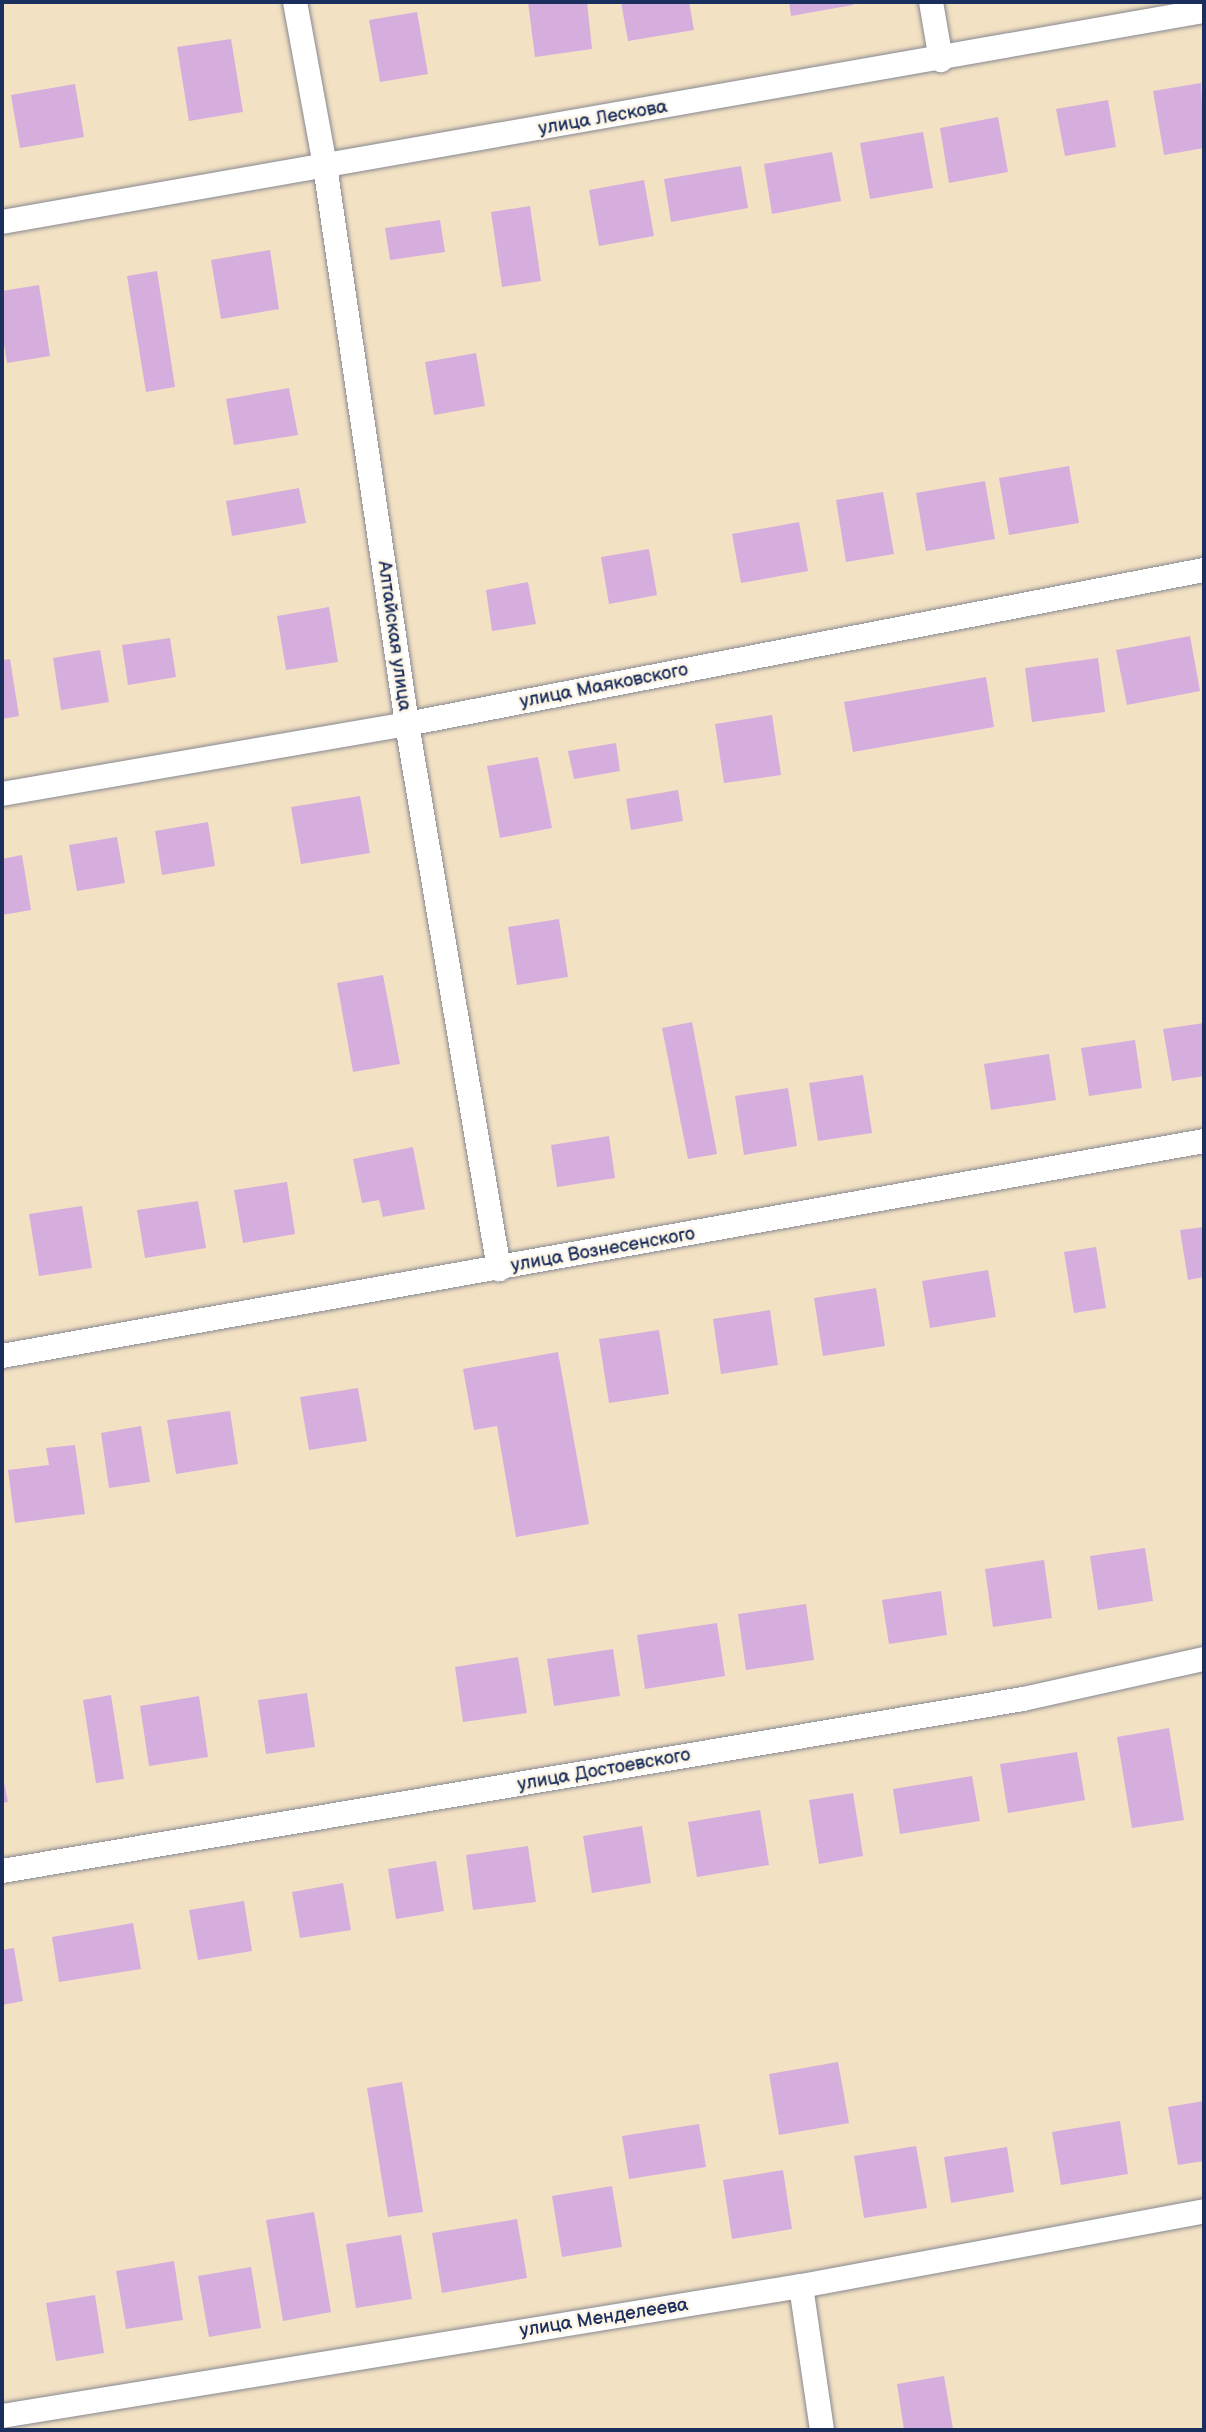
<!DOCTYPE html>
<html>
<head>
<meta charset="utf-8">
<style>
  body { margin:0 }
  #map { position:relative; width:1206px; height:2432px; overflow:hidden; background:#f3e1c3; font-family:"Balsamiq Sans",sans-serif }
  div>[style] { position:absolute }
  .building>* { inset:0; background:#d6aede }
  .roads { filter:drop-shadow(0 0 2px #878890) drop-shadow(0 0 2px #878890) }
  .minor>* { height:24px; margin:-12px; padding:0 12px; transform-origin:12px; border-radius:12px; background:#fff }
  span { translate:-50% -50%; white-space:nowrap; text-align:center; line-height:1.15; -webkit-text-stroke:5px #fcf5e5; paint-order:stroke }
  .street-label { font-size:19px; color:#1b2f5e }
  .frame { position:absolute; inset:0; border:4px solid #1b2f5e; pointer-events:none }
</style>
</head>
<body>
<div id="map">
  <div class="building">
    <div style="clip-path:polygon(528px 2px,587px 2px,592px 49px,535px 57px)"></div>
    <div style="clip-path:polygon(621px 2px,689px 2px,694px 30px,628px 41px)"></div>
    <div style="clip-path:polygon(789px 2px,853px 2px,853px 5px,791px 16px)"></div>
    <div style="clip-path:polygon(417px 12px,428px 74px,380px 82px,369px 20px)"></div>
    <div style="clip-path:polygon(231px 39px,243px 112px,189px 121px,177px 47px)"></div>
    <div style="clip-path:polygon(1201px 83px,1204px 148px,1164px 155px,1153px 91px)"></div>
    <div style="clip-path:polygon(75px 84px,84px 137px,20px 148px,11px 95px)"></div>
    <div style="clip-path:polygon(1108px 100px,1116px 147px,1065px 156px,1056px 109px)"></div>
    <div style="clip-path:polygon(998px 117px,1008px 172px,949px 183px,940px 128px)"></div>
    <div style="clip-path:polygon(923px 132px,933px 188px,870px 199px,860px 143px)"></div>
    <div style="clip-path:polygon(832px 152px,841px 201px,772px 214px,764px 164px)"></div>
    <div style="clip-path:polygon(741px 166px,748px 208px,671px 222px,664px 179px)"></div>
    <div style="clip-path:polygon(644px 180px,654px 236px,599px 246px,589px 190px)"></div>
    <div style="clip-path:polygon(530px 206px,541px 281px,502px 287px,491px 212px)"></div>
    <div style="clip-path:polygon(440px 220px,445px 252px,390px 260px,385px 228px)"></div>
    <div style="clip-path:polygon(270px 250px,279px 309px,221px 319px,211px 260px)"></div>
    <div style="clip-path:polygon(157px 271px,175px 387px,146px 392px,127px 276px)"></div>
    <div style="clip-path:polygon(39px 285px,50px 356px,7px 363px,2px 331px,2px 291px)"></div>
    <div style="clip-path:polygon(476px 353px,485px 406px,434px 415px,425px 362px)"></div>
    <div style="clip-path:polygon(289px 388px,298px 435px,234px 445px,226px 399px)"></div>
    <div style="clip-path:polygon(1069px 466px,1079px 523px,1009px 535px,999px 478px)"></div>
    <div style="clip-path:polygon(985px 481px,995px 539px,926px 551px,916px 493px)"></div>
    <div style="clip-path:polygon(299px 488px,306px 523px,232px 536px,226px 501px)"></div>
    <div style="clip-path:polygon(883px 492px,894px 554px,846px 562px,836px 500px)"></div>
    <div style="clip-path:polygon(799px 522px,808px 571px,741px 583px,732px 534px)"></div>
    <div style="clip-path:polygon(649px 549px,657px 595px,609px 604px,601px 557px)"></div>
    <div style="clip-path:polygon(528px 582px,536px 624px,492px 631px,486px 590px)"></div>
    <div style="clip-path:polygon(329px 607px,338px 662px,286px 670px,277px 616px)"></div>
    <div style="clip-path:polygon(1190px 636px,1200px 691px,1127px 705px,1116px 650px)"></div>
    <div style="clip-path:polygon(170px 638px,176px 677px,128px 685px,122px 645px)"></div>
    <div style="clip-path:polygon(100px 650px,109px 702px,61px 710px,53px 658px)"></div>
    <div style="clip-path:polygon(1098px 658px,1105px 712px,1032px 722px,1025px 668px)"></div>
    <div style="clip-path:polygon(10px 659px,19px 716px,2px 719px,2px 660px)"></div>
    <div style="clip-path:polygon(986px 677px,994px 727px,853px 752px,844px 702px)"></div>
    <div style="clip-path:polygon(772px 715px,781px 775px,724px 783px,715px 724px)"></div>
    <div style="clip-path:polygon(616px 743px,620px 771px,574px 779px,568px 751px)"></div>
    <div style="clip-path:polygon(538px 757px,552px 828px,500px 838px,487px 766px)"></div>
    <div style="clip-path:polygon(678px 790px,683px 821px,631px 830px,626px 799px)"></div>
    <div style="clip-path:polygon(360px 796px,370px 853px,301px 864px,291px 807px)"></div>
    <div style="clip-path:polygon(208px 822px,215px 866px,162px 875px,155px 831px)"></div>
    <div style="clip-path:polygon(117px 837px,125px 883px,77px 891px,69px 845px)"></div>
    <div style="clip-path:polygon(22px 855px,31px 910px,2px 915px,2px 859px)"></div>
    <div style="clip-path:polygon(559px 919px,568px 977px,517px 985px,508px 927px)"></div>
    <div style="clip-path:polygon(383px 975px,400px 1064px,353px 1072px,337px 983px)"></div>
    <div style="clip-path:polygon(692px 1022px,717px 1154px,688px 1159px,662px 1028px)"></div>
    <div style="clip-path:polygon(1204px 1023px,1204px 1076px,1172px 1081px,1163px 1029px)"></div>
    <div style="clip-path:polygon(1135px 1040px,1142px 1088px,1089px 1096px,1081px 1048px)"></div>
    <div style="clip-path:polygon(1049px 1054px,1056px 1100px,991px 1110px,984px 1064px)"></div>
    <div style="clip-path:polygon(863px 1075px,872px 1133px,818px 1141px,809px 1083px)"></div>
    <div style="clip-path:polygon(788px 1088px,797px 1146px,744px 1155px,735px 1096px)"></div>
    <div style="clip-path:polygon(609px 1136px,615px 1178px,557px 1187px,551px 1145px)"></div>
    <div style="clip-path:polygon(413px 1147px,425px 1209px,383px 1217px,379px 1200px,362px 1203px,353px 1159px)"></div>
    <div style="clip-path:polygon(287px 1182px,295px 1234px,243px 1243px,234px 1190px)"></div>
    <div style="clip-path:polygon(198px 1201px,206px 1248px,145px 1258px,137px 1210px)"></div>
    <div style="clip-path:polygon(82px 1206px,92px 1268px,39px 1276px,29px 1214px)"></div>
    <div style="clip-path:polygon(1204px 1227px,1204px 1277px,1188px 1280px,1180px 1230px)"></div>
    <div style="clip-path:polygon(1096px 1247px,1106px 1308px,1074px 1313px,1064px 1252px)"></div>
    <div style="clip-path:polygon(988px 1270px,996px 1317px,930px 1328px,922px 1281px)"></div>
    <div style="clip-path:polygon(876px 1288px,885px 1346px,823px 1356px,814px 1298px)"></div>
    <div style="clip-path:polygon(770px 1310px,778px 1365px,721px 1374px,713px 1319px)"></div>
    <div style="clip-path:polygon(659px 1330px,669px 1394px,609px 1403px,599px 1339px)"></div>
    <div style="clip-path:polygon(558px 1352px,589px 1524px,516px 1537px,497px 1426px,474px 1430px,463px 1369px)"></div>
    <div style="clip-path:polygon(358px 1388px,367px 1441px,309px 1450px,300px 1397px)"></div>
    <div style="clip-path:polygon(230px 1411px,238px 1464px,176px 1474px,167px 1420px)"></div>
    <div style="clip-path:polygon(141px 1426px,150px 1482px,109px 1488px,101px 1433px)"></div>
    <div style="clip-path:polygon(75px 1445px,85px 1514px,15px 1523px,8px 1470px,49px 1465px,46px 1448px)"></div>
    <div style="clip-path:polygon(1145px 1548px,1153px 1601px,1098px 1610px,1090px 1556px)"></div>
    <div style="clip-path:polygon(1044px 1560px,1052px 1618px,993px 1627px,985px 1569px)"></div>
    <div style="clip-path:polygon(941px 1591px,947px 1635px,889px 1644px,882px 1600px)"></div>
    <div style="clip-path:polygon(806px 1604px,814px 1660px,746px 1670px,738px 1614px)"></div>
    <div style="clip-path:polygon(717px 1623px,725px 1676px,645px 1689px,637px 1635px)"></div>
    <div style="clip-path:polygon(613px 1649px,620px 1696px,554px 1706px,547px 1659px)"></div>
    <div style="clip-path:polygon(518px 1657px,527px 1713px,463px 1722px,455px 1667px)"></div>
    <div style="clip-path:polygon(307px 1693px,315px 1747px,266px 1754px,258px 1700px)"></div>
    <div style="clip-path:polygon(111px 1695px,124px 1779px,96px 1783px,83px 1700px)"></div>
    <div style="clip-path:polygon(199px 1696px,208px 1757px,149px 1766px,140px 1706px)"></div>
    <div style="clip-path:polygon(1169px 1728px,1184px 1820px,1132px 1828px,1117px 1737px)"></div>
    <div style="clip-path:polygon(1077px 1752px,1085px 1800px,1008px 1813px,1000px 1764px)"></div>
    <div style="clip-path:polygon(2px 1773px,8px 1802px,2px 1803px)"></div>
    <div style="clip-path:polygon(972px 1776px,980px 1821px,900px 1834px,893px 1789px)"></div>
    <div style="clip-path:polygon(853px 1793px,863px 1856px,819px 1864px,809px 1800px)"></div>
    <div style="clip-path:polygon(760px 1810px,769px 1865px,697px 1877px,688px 1822px)"></div>
    <div style="clip-path:polygon(642px 1826px,651px 1883px,592px 1893px,583px 1836px)"></div>
    <div style="clip-path:polygon(528px 1846px,536px 1902px,473px 1910px,466px 1855px)"></div>
    <div style="clip-path:polygon(436px 1861px,444px 1911px,396px 1919px,388px 1869px)"></div>
    <div style="clip-path:polygon(343px 1883px,351px 1930px,300px 1938px,292px 1892px)"></div>
    <div style="clip-path:polygon(244px 1901px,252px 1951px,198px 1960px,189px 1910px)"></div>
    <div style="clip-path:polygon(133px 1923px,141px 1969px,59px 1982px,52px 1937px)"></div>
    <div style="clip-path:polygon(14px 1948px,23px 2001px,2px 2005px,2px 1950px)"></div>
    <div style="clip-path:polygon(838px 2062px,849px 2123px,779px 2135px,769px 2074px)"></div>
    <div style="clip-path:polygon(402px 2082px,423px 2212px,388px 2217px,367px 2088px)"></div>
    <div style="clip-path:polygon(1204px 2101px,1204px 2161px,1178px 2165px,1168px 2107px)"></div>
    <div style="clip-path:polygon(1120px 2121px,1128px 2174px,1061px 2185px,1052px 2132px)"></div>
    <div style="clip-path:polygon(699px 2124px,706px 2167px,629px 2179px,622px 2136px)"></div>
    <div style="clip-path:polygon(916px 2146px,927px 2208px,864px 2218px,854px 2156px)"></div>
    <div style="clip-path:polygon(1007px 2147px,1014px 2192px,951px 2203px,944px 2157px)"></div>
    <div style="clip-path:polygon(783px 2170px,792px 2229px,732px 2239px,723px 2180px)"></div>
    <div style="clip-path:polygon(612px 2186px,622px 2247px,562px 2257px,552px 2196px)"></div>
    <div style="clip-path:polygon(314px 2212px,331px 2312px,283px 2321px,266px 2220px)"></div>
    <div style="clip-path:polygon(517px 2219px,527px 2278px,442px 2293px,432px 2233px)"></div>
    <div style="clip-path:polygon(401px 2235px,412px 2299px,356px 2308px,346px 2244px)"></div>
    <div style="clip-path:polygon(174px 2261px,183px 2320px,126px 2329px,116px 2271px)"></div>
    <div style="clip-path:polygon(251px 2267px,261px 2328px,209px 2337px,198px 2276px)"></div>
    <div style="clip-path:polygon(95px 2295px,104px 2353px,56px 2361px,46px 2303px)"></div>
    <div style="clip-path:polygon(944px 2376px,953px 2429px,904px 2430px,897px 2384px)"></div>
  </div>
  <div class="roads">
    <div class="minor">
      <div style="left:295px;top:2px;width:167px;rotate:79.6deg"></div>
      <div style="left:325px;top:166px;width:564px;rotate:81.64deg"></div>
      <div style="left:407px;top:724px;width:553px;rotate:80.42deg"></div>
      <div style="left:931px;top:2px;width:59px;rotate:80.2deg"></div>
      <div style="left:2px;top:222px;width:1220px;rotate:-9.96deg"></div>
      <div style="left:2px;top:794px;width:411px;rotate:-9.8deg"></div>
      <div style="left:407px;top:724px;width:812px;rotate:-10.94deg"></div>
      <div style="left:2px;top:1356px;width:1221px;rotate:-10.14deg"></div>
      <div style="left:2px;top:1871px;width:1035px;rotate:-9.56deg"></div>
      <div style="left:1023px;top:1699px;width:185px;rotate:-12.5deg"></div>
      <div style="left:801px;top:2286px;width:146px;rotate:81.7deg"></div>
      <div style="left:2px;top:2416px;width:810px;rotate:-9.24deg"></div>
      <div style="left:801px;top:2286px;width:410px;rotate:-10.5deg"></div>
    </div>
  </div>
  <div class="street-label">
    <span style="left:603px;top:118px;rotate:-10deg">улица Лескова</span>
    <span style="left:394px;top:636px;rotate:82deg">Алтайская улица</span>
    <span style="left:604px;top:686px;rotate:-11deg">улица Маяковского</span>
    <span style="left:603px;top:1250px;rotate:-10deg">улица Вознесенского</span>
    <span style="left:604px;top:1770px;rotate:-10deg">улица Достоевского</span>
    <span style="left:604px;top:2318px;rotate:-9deg">улица Менделеева</span>
  </div>
  <div class="frame"></div>
</div>
</body>
</html>
